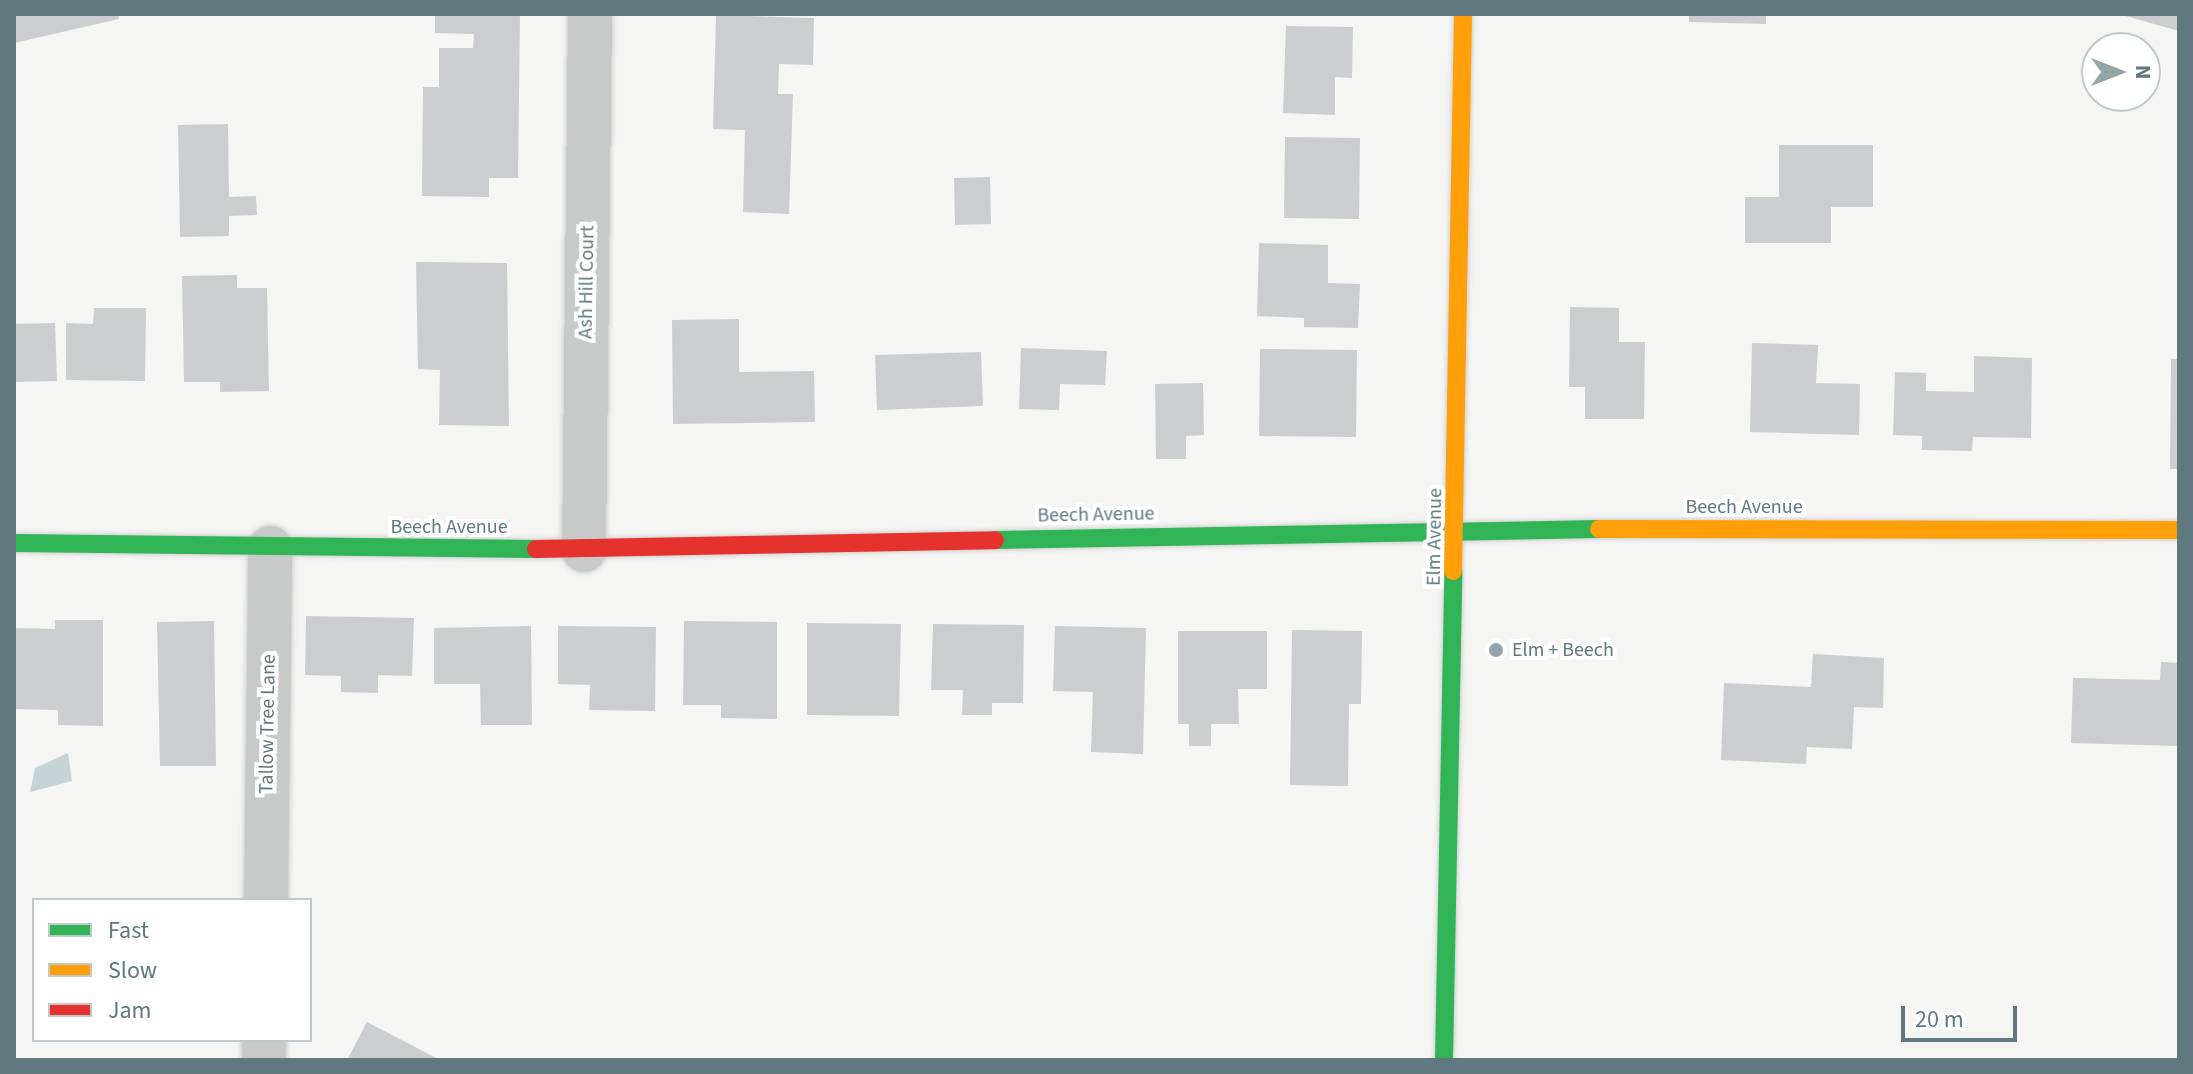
<!DOCTYPE html>
<html>
<head>
<meta charset="utf-8">
<style>
  body { margin:0 }
  #map { position:relative; width:2193px; height:1074px; overflow:hidden; background:#f5f5f4; font-family:"Source Sans 3",sans-serif }
  div>[style] { position:absolute }
  .water>* { inset:0; background:#c6d3d4 }
  .building>* { inset:0; background:#cbcdce }
  .roads { filter:drop-shadow(0 0 2px #d1d2d2) drop-shadow(0 0 2px #d1d2d2) }
  .street>* { height:44px; margin:-22px; padding:0 22px; transform-origin:22px; border-radius:22px; background:#c8caca }
  .fast>* { height:18px; margin:-9px; padding:0 9px; transform-origin:9px; border-radius:9px; background:#30b455 }
  .slow>* { height:18px; margin:-9px; padding:0 9px; transform-origin:9px; border-radius:9px; background:#ff9f0a }
  .jam>* { height:18px; margin:-9px; padding:0 9px; transform-origin:9px; border-radius:9px; background:#e5322d }
  .dots>* { width:22px; height:22px; translate:-50% -50%; box-sizing:border-box; border:4px solid #fff; border-radius:50% }
  span { translate:-50% -50%; white-space:nowrap; text-align:center; line-height:1.15; -webkit-text-stroke:8px #fff; paint-order:stroke }
  .street-label { font-size:20px; color:#60787f }
  .poi-label { font-size:20px; color:#60787f }
  .left { translate:0 -50%; text-align:left }
  .frame { position:absolute; inset:0; border:16px solid #60787f; pointer-events:none }
  .legend { position:absolute; left:32px; top:898px; width:280px; height:144px; box-sizing:border-box; background:#fff; border:2px solid #bfc9cc; margin:0; padding:10px 14px; list-style:none; font-size:24px; color:#60787f }
  .legend li { display:flex; align-items:center; gap:16px; height:40px }
  .legend b { width:40px; border:2px solid #bfc9cc }
  .north { position:absolute; left:2081px; top:32px; width:80px; height:80px; box-sizing:border-box; background:#fff; border:2px solid #bfc9cc; border-radius:50%; rotate:90deg; font-size:22px; font-weight:700; line-height:32px; text-align:center; color:#60787f }
  .north::after { content:''; display:block; margin:auto; width:28px; height:36px; background:#94a4a8; clip-path:polygon(50% 0,100% 100%,50% 72%,0 100%) }
  .scale { position:absolute; left:1901px; top:1006px; width:116px; height:36px; box-sizing:border-box; border:4px solid #60787f; border-top:0; padding-left:10px; font-size:24px; line-height:28px; white-space:nowrap; color:#60787f; -webkit-text-stroke:6px #fff; paint-order:stroke }
</style>
</head>
<body>
<div id="map">
  <div class="water">
    <div style="clip-path:polygon(68px 753px,72px 781px,30px 792px,35px 768px)"></div>
  </div>
  <div class="building">
    <div style="clip-path:polygon(14px 14px,118px 14px,119px 19px,14px 43px)"></div>
    <div style="clip-path:polygon(435px 14px,520px 14px,518px 178px,489px 178px,489px 197px,422px 196px,423px 87px,439px 87px,439px 48px,473px 48px,474px 34px,435px 33px)"></div>
    <div style="clip-path:polygon(1689px 14px,1766px 14px,1766px 24px,1689px 22px)"></div>
    <div style="clip-path:polygon(2122px 14px,2179px 14px,2179px 31px,2122px 15px)"></div>
    <div style="clip-path:polygon(716px 15px,814px 18px,813px 65px,779px 64px,778px 94px,793px 94px,789px 214px,743px 212px,745px 130px,713px 129px)"></div>
    <div style="clip-path:polygon(1286px 26px,1353px 27px,1352px 78px,1335px 77px,1335px 115px,1283px 113px)"></div>
    <div style="clip-path:polygon(228px 124px,229px 197px,256px 196px,257px 215px,229px 216px,229px 236px,180px 237px,178px 125px)"></div>
    <div style="clip-path:polygon(1285px 137px,1360px 138px,1359px 219px,1284px 218px)"></div>
    <div style="clip-path:polygon(1779px 145px,1873px 145px,1873px 207px,1831px 207px,1831px 243px,1745px 243px,1745px 197px,1779px 197px)"></div>
    <div style="clip-path:polygon(990px 177px,991px 224px,955px 225px,954px 178px)"></div>
    <div style="clip-path:polygon(1259px 243px,1328px 245px,1328px 283px,1360px 284px,1358px 328px,1304px 327px,1304px 318px,1257px 316px)"></div>
    <div style="clip-path:polygon(416px 262px,507px 263px,509px 426px,439px 425px,440px 370px,418px 369px)"></div>
    <div style="clip-path:polygon(237px 275px,237px 288px,267px 288px,269px 391px,220px 392px,220px 382px,184px 382px,182px 276px)"></div>
    <div style="clip-path:polygon(1570px 307px,1619px 308px,1619px 342px,1645px 342px,1644px 419px,1585px 419px,1585px 387px,1569px 387px)"></div>
    <div style="clip-path:polygon(94px 308px,146px 308px,145px 381px,66px 380px,66px 323px,93px 324px)"></div>
    <div style="clip-path:polygon(739px 319px,739px 372px,814px 371px,815px 422px,673px 424px,672px 320px)"></div>
    <div style="clip-path:polygon(55px 323px,57px 381px,14px 382px,14px 324px)"></div>
    <div style="clip-path:polygon(1752px 343px,1818px 345px,1816px 383px,1860px 384px,1859px 435px,1750px 432px)"></div>
    <div style="clip-path:polygon(1021px 348px,1107px 351px,1105px 385px,1060px 384px,1059px 410px,1019px 409px)"></div>
    <div style="clip-path:polygon(1260px 349px,1357px 350px,1356px 437px,1259px 436px)"></div>
    <div style="clip-path:polygon(981px 352px,983px 406px,877px 410px,875px 355px)"></div>
    <div style="clip-path:polygon(1974px 356px,2032px 358px,2031px 438px,1973px 437px,1972px 451px,1922px 450px,1922px 436px,1893px 435px,1895px 372px,1926px 373px,1926px 391px,1974px 392px)"></div>
    <div style="clip-path:polygon(2171px 359px,2179px 359px,2179px 469px,2170px 469px)"></div>
    <div style="clip-path:polygon(1203px 383px,1204px 435px,1186px 436px,1186px 459px,1156px 459px,1155px 384px)"></div>
    <div style="clip-path:polygon(306px 616px,414px 618px,412px 676px,378px 675px,378px 693px,341px 692px,341px 676px,305px 675px)"></div>
    <div style="clip-path:polygon(55px 620px,103px 620px,103px 726px,58px 725px,58px 710px,14px 709px,14px 628px,55px 629px)"></div>
    <div style="clip-path:polygon(214px 621px,216px 766px,160px 766px,157px 622px)"></div>
    <div style="clip-path:polygon(684px 621px,777px 622px,777px 719px,721px 718px,721px 705px,683px 705px)"></div>
    <div style="clip-path:polygon(807px 623px,901px 624px,899px 716px,807px 715px)"></div>
    <div style="clip-path:polygon(933px 624px,1024px 625px,1023px 703px,992px 703px,992px 715px,962px 715px,963px 690px,931px 690px)"></div>
    <div style="clip-path:polygon(531px 626px,532px 725px,481px 725px,480px 684px,434px 684px,434px 628px)"></div>
    <div style="clip-path:polygon(558px 626px,656px 627px,655px 711px,589px 710px,590px 685px,558px 684px)"></div>
    <div style="clip-path:polygon(1055px 626px,1146px 628px,1143px 754px,1091px 752px,1093px 692px,1053px 691px)"></div>
    <div style="clip-path:polygon(1292px 630px,1362px 631px,1361px 704px,1349px 704px,1348px 786px,1290px 785px)"></div>
    <div style="clip-path:polygon(1178px 631px,1267px 631px,1267px 689px,1238px 689px,1239px 724px,1211px 724px,1211px 746px,1189px 746px,1189px 724px,1178px 724px)"></div>
    <div style="clip-path:polygon(1813px 654px,1884px 658px,1883px 708px,1854px 707px,1852px 749px,1807px 747px,1806px 764px,1721px 760px,1724px 683px,1811px 687px)"></div>
    <div style="clip-path:polygon(2161px 662px,2179px 663px,2179px 746px,2071px 743px,2073px 678px,2160px 680px)"></div>
    <div style="clip-path:polygon(367px 1022px,440px 1060px,347px 1060px)"></div>
  </div>
  <div class="roads">
    <div class="street">
      <div style="left:584px;top:550px;width:536px;rotate:-89.36deg"></div>
      <div style="left:266px;top:900px;width:352px;rotate:-89.3deg"></div>
      <div style="left:264px;top:1060px;width:20px;rotate:-90deg"></div>
    </div>
    <div class="fast">
      <div style="left:995px;top:540px;width:604px;rotate:-1.04deg"></div>
      <div style="left:14px;top:543px;width:522px;rotate:0.66deg"></div>
      <div style="left:1444px;top:1060px;width:489px;rotate:-88.9deg"></div>
    </div>
    <div class="slow">
      <div style="left:1599px;top:529px;width:580px;rotate:0.1deg"></div>
      <div style="left:1453px;top:571px;width:557px;rotate:-88.97deg"></div>
    </div>
    <div class="jam">
      <div style="left:536px;top:549px;width:459px;rotate:-1.1deg"></div>
    </div>
  </div>
  <div class="dots">
    <div style="left:1496px;top:650px;background:#94a4a8"></div>
  </div>
  <div class="street-label">
    <span style="left:587px;top:282px;rotate:-89deg">Ash Hill Court</span>
    <span style="left:1744px;top:507px">Beech Avenue</span>
    <span style="left:1096px;top:515px;rotate:-1deg">Beech Avenue</span>
    <span style="left:449px;top:527px">Beech Avenue</span>
    <span style="left:1435px;top:537px;rotate:-89deg">Elm Avenue</span>
    <span style="left:268px;top:724px;rotate:-89deg">Tallow Tree Lane</span>
  </div>
  <div class="poi-label">
    <span class="left" style="left:1512px;top:650px">Elm + Beech</span>
  </div>
  <div class="frame"></div>
  <ul class="legend">
  <li><b style="height:10px;background:#30b455"></b>Fast</li>
  <li><b style="height:10px;background:#ff9f0a"></b>Slow</li>
  <li><b style="height:10px;background:#e5322d"></b>Jam</li>
  </ul>
  <div class="north">N</div>
  <div class="scale">20 m</div>
</div>
</body>
</html>
